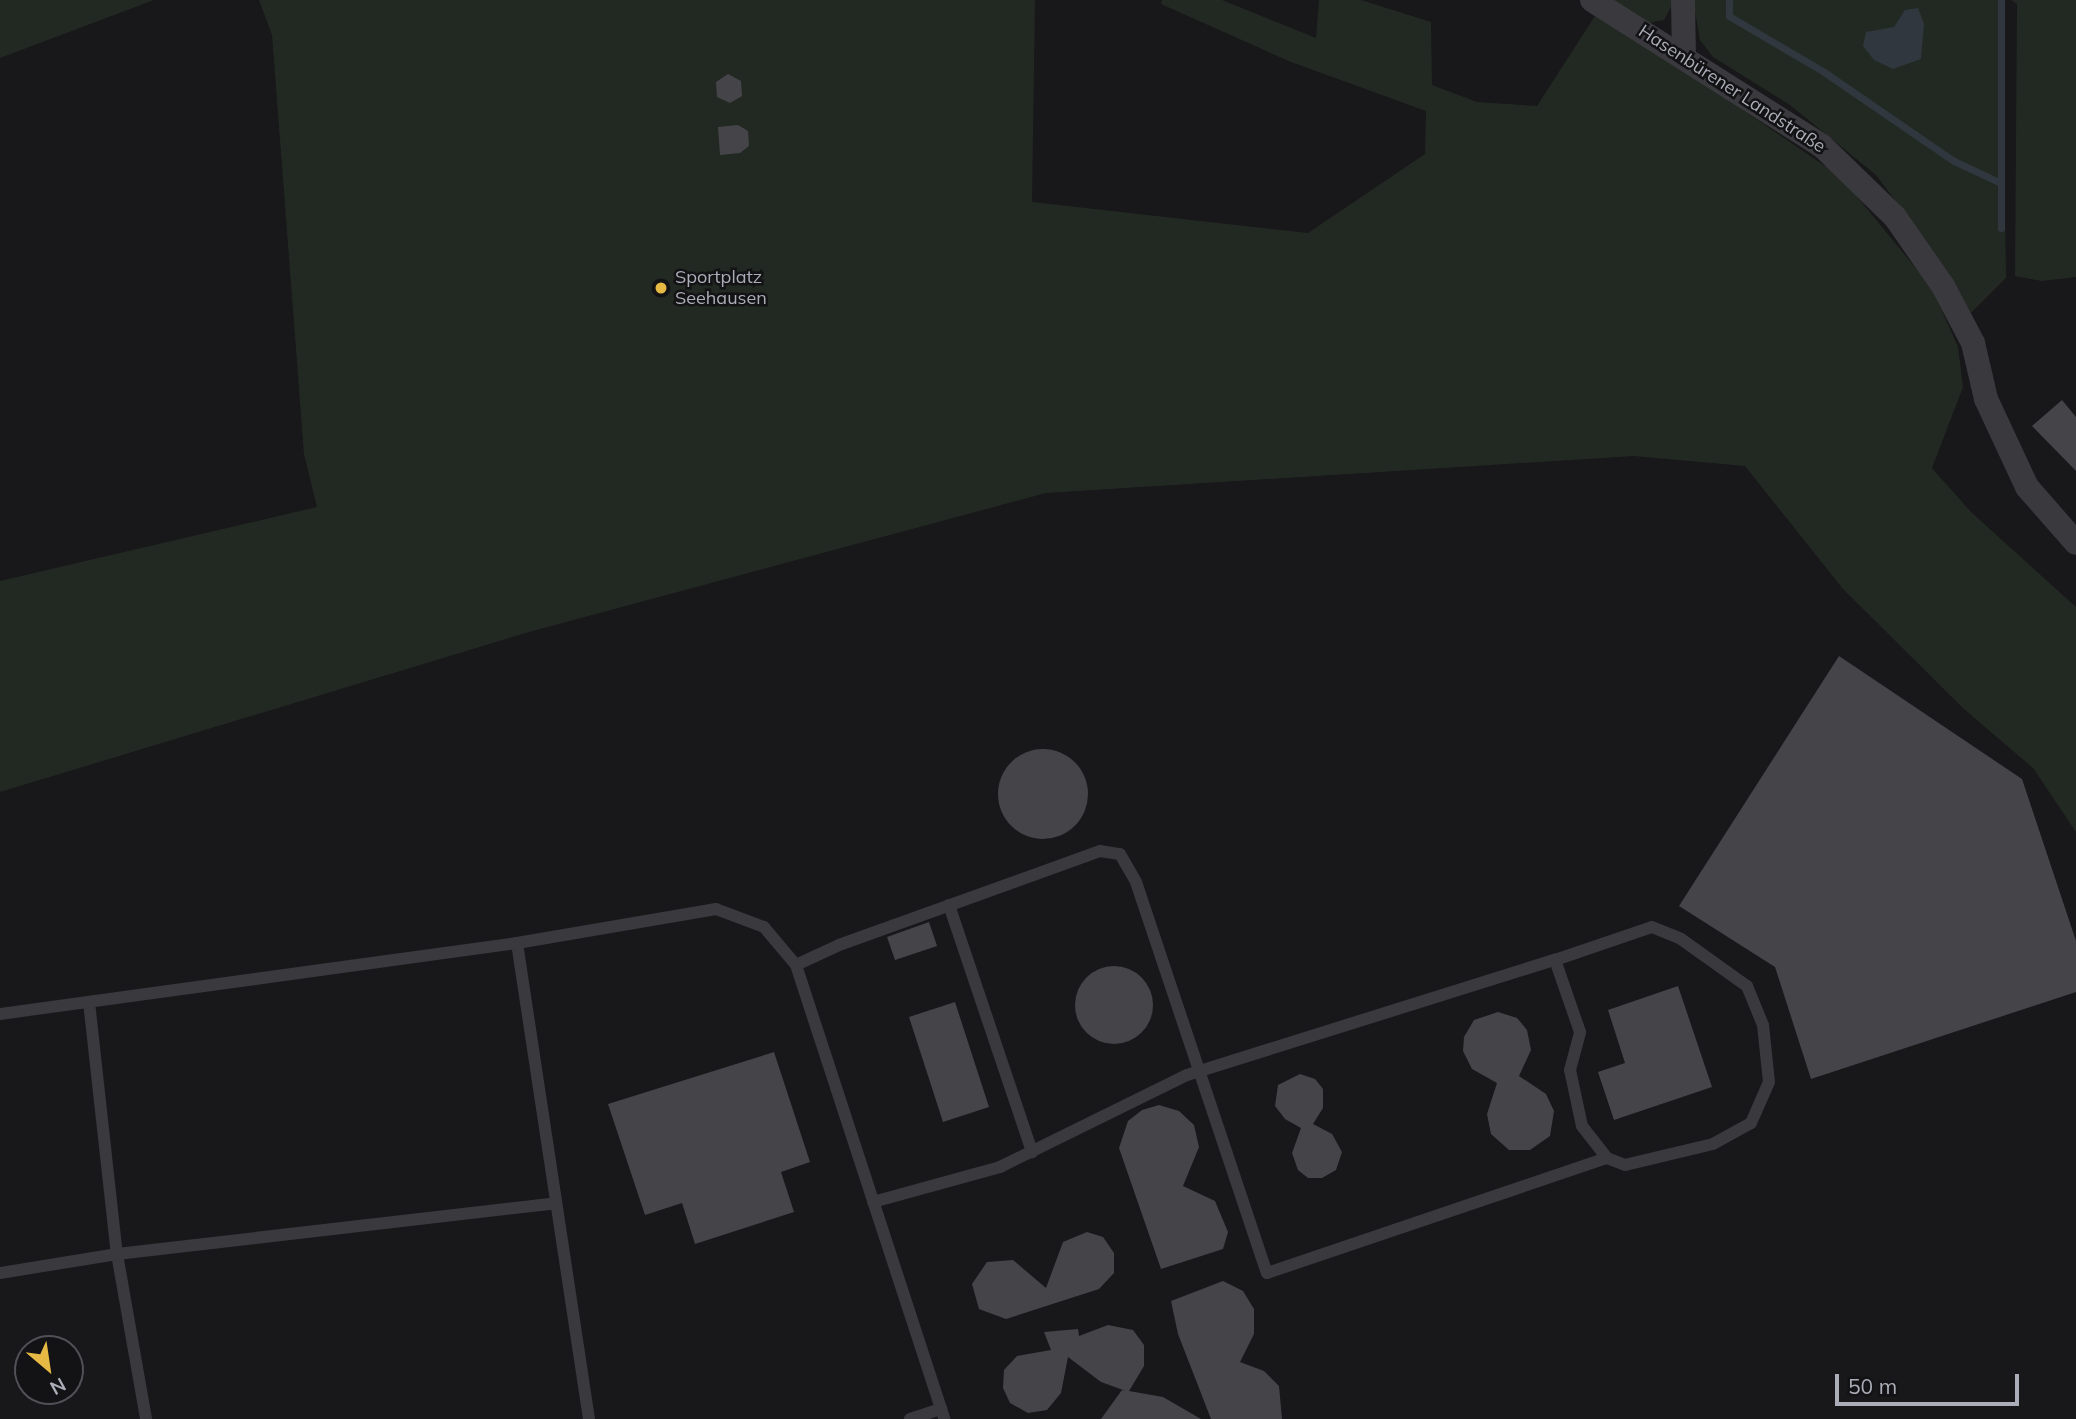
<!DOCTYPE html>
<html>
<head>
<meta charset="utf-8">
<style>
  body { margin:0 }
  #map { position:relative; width:2076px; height:1419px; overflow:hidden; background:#181719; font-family:Mulish,sans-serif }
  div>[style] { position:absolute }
  .green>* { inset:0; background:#222923 }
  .water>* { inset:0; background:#30373e }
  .stream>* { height:7px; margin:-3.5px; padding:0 3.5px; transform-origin:3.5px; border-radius:3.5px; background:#30373e }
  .building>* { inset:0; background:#454549 }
  .round { border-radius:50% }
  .lane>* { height:12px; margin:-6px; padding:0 6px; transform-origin:6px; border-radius:6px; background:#39393e }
  .street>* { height:24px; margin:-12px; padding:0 12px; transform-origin:12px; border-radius:12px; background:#39393e }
  .dots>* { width:19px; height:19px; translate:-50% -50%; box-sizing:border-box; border:4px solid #131214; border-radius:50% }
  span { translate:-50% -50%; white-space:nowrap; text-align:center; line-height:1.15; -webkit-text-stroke:5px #131214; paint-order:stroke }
  .street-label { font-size:18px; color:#abaeb8 }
  .poi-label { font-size:18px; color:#abaeb8 }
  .left { translate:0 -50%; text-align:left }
  .north { position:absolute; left:14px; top:1335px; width:70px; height:70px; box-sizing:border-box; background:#131214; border:2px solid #505056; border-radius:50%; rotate:151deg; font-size:19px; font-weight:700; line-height:28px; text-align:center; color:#abaeb8 }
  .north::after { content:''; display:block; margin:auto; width:24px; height:32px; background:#e5b944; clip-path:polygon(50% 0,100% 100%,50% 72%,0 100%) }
  .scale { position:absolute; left:1835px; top:1374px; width:184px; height:32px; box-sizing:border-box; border:4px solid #abaeb8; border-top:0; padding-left:9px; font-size:21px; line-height:24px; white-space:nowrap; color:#abaeb8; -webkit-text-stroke:5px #131214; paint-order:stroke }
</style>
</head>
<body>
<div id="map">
  <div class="green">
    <div style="clip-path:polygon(0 0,154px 0,0 58px)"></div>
    <div style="clip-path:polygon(259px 0,1035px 0,1032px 202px,1308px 233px,1425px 154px,1426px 111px,1291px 62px,1161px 4px,1162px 0,1222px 0,1316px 38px,1319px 0,1361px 0,1431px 22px,1432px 85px,1477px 102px,1537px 106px,1595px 16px,1674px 63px,1841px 177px,1932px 288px,1958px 347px,1963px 387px,1932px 468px,1971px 512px,2076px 607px,2076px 832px,2033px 768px,1964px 709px,1843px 589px,1745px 466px,1634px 456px,1046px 493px,529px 632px,0 792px,0 581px,317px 507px,304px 454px,272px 35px)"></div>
    <div style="clip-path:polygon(1610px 0,1675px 0,1664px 20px,1647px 23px)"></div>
    <div style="clip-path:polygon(1693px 0,2002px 0,2006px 278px,1971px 313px,1922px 236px,1876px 175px,1790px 105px,1713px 57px,1700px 40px)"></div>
    <div style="clip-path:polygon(2011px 0,2076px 0,2076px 277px,2042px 281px,2015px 276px,2017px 4px)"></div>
  </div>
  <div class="water">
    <div style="clip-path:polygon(1918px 8px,1924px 24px,1921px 59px,1893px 69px,1874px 60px,1863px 46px,1866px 32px,1894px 27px,1905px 10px)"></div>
  </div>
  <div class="stream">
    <div style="left:1729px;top:0;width:16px;rotate:90deg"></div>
    <div style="left:1729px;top:16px;width:110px;rotate:30.5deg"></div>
    <div style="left:1824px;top:72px;width:158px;rotate:34.4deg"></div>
    <div style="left:1954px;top:161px;width:52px;rotate:25.1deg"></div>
    <div style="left:2001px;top:228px;width:228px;rotate:-90deg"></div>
  </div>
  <div class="building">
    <div style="clip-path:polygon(728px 74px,741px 81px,742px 96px,730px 103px,717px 97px,716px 82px)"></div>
    <div style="clip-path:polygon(738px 125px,748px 131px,749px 146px,740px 153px,720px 155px,718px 127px)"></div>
    <div style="clip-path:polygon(2062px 400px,2076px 417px,2076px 471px,2032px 426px)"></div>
    <div style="clip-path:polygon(1839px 656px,2022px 779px,2076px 941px,2076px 992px,1811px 1079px,1775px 967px,1679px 906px)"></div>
    <div class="round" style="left:998px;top:749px;width:90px;height:90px"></div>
    <div style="clip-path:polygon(929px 922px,937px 946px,895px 960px,887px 937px)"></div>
    <div class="round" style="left:1075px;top:966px;width:78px;height:78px"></div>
    <div style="clip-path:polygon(1678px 986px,1712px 1087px,1614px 1120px,1598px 1072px,1625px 1063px,1608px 1010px)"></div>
    <div style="clip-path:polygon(955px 1002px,989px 1107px,943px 1122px,909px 1017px)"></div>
    <div style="clip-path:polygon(1498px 1012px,1517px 1018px,1527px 1030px,1531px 1050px,1519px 1076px,1546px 1094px,1554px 1111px,1550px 1136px,1530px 1150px,1509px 1150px,1491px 1134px,1487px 1114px,1497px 1083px,1472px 1069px,1463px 1051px,1464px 1037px,1474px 1020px)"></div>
    <div style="clip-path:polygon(774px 1052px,810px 1162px,781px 1172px,794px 1212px,695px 1244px,682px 1203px,645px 1215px,608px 1104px)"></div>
    <div style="clip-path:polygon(1300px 1074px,1315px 1079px,1323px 1089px,1323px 1108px,1313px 1124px,1332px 1134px,1342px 1152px,1336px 1170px,1322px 1178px,1308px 1178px,1298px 1170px,1292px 1153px,1301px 1128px,1285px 1119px,1275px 1106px,1278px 1085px)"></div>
    <div style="clip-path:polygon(1159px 1105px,1179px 1111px,1194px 1125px,1199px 1147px,1183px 1186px,1215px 1201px,1228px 1232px,1223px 1249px,1161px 1269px,1119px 1148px,1128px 1121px,1142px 1110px)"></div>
    <div style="clip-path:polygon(1087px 1232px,1103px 1237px,1114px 1253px,1114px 1273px,1099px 1289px,1006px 1319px,979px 1309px,972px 1284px,987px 1262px,1013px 1260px,1046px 1288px,1063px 1242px)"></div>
    <div style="clip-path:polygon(1223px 1281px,1243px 1291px,1254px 1309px,1254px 1334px,1240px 1362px,1264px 1371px,1279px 1386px,1282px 1419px,1211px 1419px,1178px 1334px,1171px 1301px)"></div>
    <div style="clip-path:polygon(1108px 1325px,1133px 1330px,1144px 1345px,1144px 1366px,1129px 1391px,1163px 1397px,1201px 1419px,1101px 1419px,1122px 1390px,1126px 1391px,1101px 1382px,1068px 1357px,1061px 1393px,1047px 1410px,1028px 1413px,1010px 1403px,1003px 1388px,1004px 1370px,1017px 1356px,1051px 1350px,1044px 1332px,1078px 1329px,1079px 1336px)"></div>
  </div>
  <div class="lane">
    <div style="left:949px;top:905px;width:261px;rotate:71.4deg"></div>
    <div style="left:1652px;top:927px;width:31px;rotate:22deg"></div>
    <div style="left:1681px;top:939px;width:81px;rotate:35.5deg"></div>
    <div style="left:1747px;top:986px;width:42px;rotate:67.7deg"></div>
    <div style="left:1763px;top:1025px;width:57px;rotate:84deg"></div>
    <div style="left:1769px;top:1082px;width:45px;rotate:113.7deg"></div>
    <div style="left:1751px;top:1123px;width:43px;rotate:151.1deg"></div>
    <div style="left:1713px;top:1144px;width:90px;rotate:166.6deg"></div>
    <div style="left:1625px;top:1165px;width:19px;rotate:-159deg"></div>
    <div style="left:1607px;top:1158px;width:41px;rotate:-128deg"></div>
    <div style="left:1582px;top:1126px;width:57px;rotate:-102.1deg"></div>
    <div style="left:1570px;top:1070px;width:39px;rotate:-75deg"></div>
    <div style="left:1580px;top:1032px;width:76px;rotate:-109.1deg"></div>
    <div style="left:1555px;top:960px;width:102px;rotate:-18.8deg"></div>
    <div style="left:517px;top:943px;width:481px;rotate:81.4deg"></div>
    <div style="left:796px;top:965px;width:47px;rotate:-24.9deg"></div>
    <div style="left:839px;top:945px;width:277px;rotate:-19.8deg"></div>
    <div style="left:1100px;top:851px;width:20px;rotate:9deg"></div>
    <div style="left:1120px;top:854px;width:32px;rotate:60deg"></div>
    <div style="left:1136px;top:882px;width:412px;rotate:71.5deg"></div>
    <div style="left:1267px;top:1273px;width:359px;rotate:-18.7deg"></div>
    <div style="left:89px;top:1002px;width:254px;rotate:83.7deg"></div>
    <div style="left:117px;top:1254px;width:168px;rotate:80deg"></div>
    <div style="left:0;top:1014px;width:522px;rotate:-7.82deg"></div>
    <div style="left:517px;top:943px;width:202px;rotate:-9.7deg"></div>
    <div style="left:716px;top:909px;width:51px;rotate:20.6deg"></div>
    <div style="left:764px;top:927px;width:50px;rotate:49.9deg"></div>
    <div style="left:796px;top:965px;width:478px;rotate:71.9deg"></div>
    <div style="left:873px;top:1202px;width:132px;rotate:-15.4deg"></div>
    <div style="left:1000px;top:1167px;width:208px;rotate:-26.2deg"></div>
    <div style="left:1187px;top:1075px;width:386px;rotate:-17.4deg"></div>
    <div style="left:0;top:1273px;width:119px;rotate:-9.2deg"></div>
    <div style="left:117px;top:1254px;width:442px;rotate:-6.6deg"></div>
    <div style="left:910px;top:1419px;width:33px;rotate:-18deg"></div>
  </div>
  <div class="street">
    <div style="left:1592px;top:0;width:272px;rotate:32.4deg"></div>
    <div style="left:1822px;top:146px;width:102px;rotate:44.2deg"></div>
    <div style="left:1895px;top:217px;width:84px;rotate:55.2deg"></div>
    <div style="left:1943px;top:286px;width:64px;rotate:62.2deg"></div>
    <div style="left:1973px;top:343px;width:57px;rotate:76.9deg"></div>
    <div style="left:1986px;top:399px;width:97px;rotate:65deg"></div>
    <div style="left:2027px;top:487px;width:74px;rotate:48.8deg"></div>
    <div style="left:1683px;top:0;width:55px;rotate:89deg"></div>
  </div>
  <div class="dots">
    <div style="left:661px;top:288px;background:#e5b944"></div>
  </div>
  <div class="street-label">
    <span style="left:1732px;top:89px;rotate:33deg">Hasenbürener Landstraße</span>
  </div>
  <div class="poi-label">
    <span class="left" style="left:675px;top:288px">Sportplatz<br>Seehausen</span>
  </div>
  <div class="north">N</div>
  <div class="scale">50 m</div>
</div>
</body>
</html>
